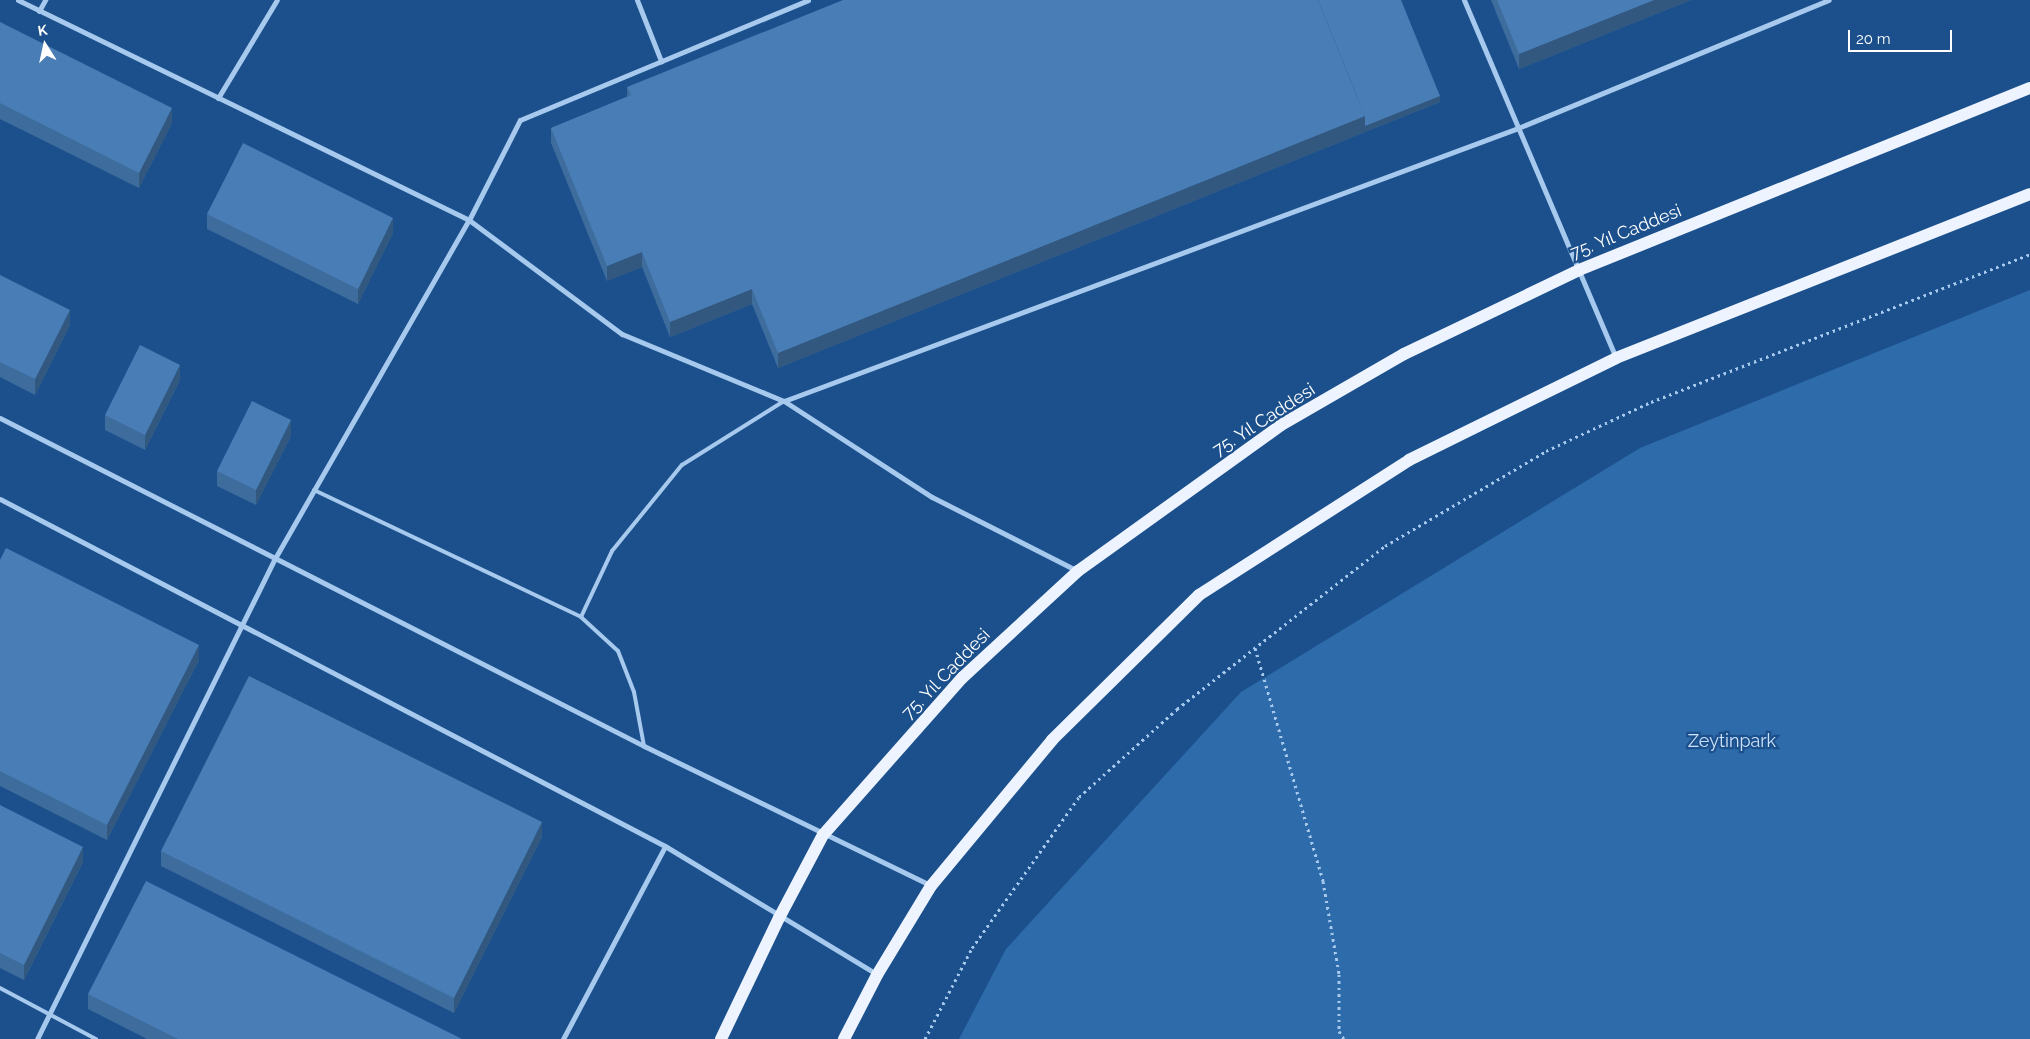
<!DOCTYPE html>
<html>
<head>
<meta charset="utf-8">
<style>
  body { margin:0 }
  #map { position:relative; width:2030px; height:1039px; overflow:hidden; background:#1b508c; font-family:Raleway,sans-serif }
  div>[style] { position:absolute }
  .green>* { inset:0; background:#2e6baa }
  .path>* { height:3px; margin-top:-1.5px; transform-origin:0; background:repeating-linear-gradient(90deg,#a6c9ed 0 2.5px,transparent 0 6.5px) }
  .service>* { height:4px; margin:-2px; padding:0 2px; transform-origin:2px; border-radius:2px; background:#a6c9ed }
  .minor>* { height:5px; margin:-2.5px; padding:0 2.5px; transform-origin:2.5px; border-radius:2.5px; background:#a6c9ed }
  .primary>* { height:12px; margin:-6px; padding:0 6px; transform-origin:6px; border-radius:6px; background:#edf4ff }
  .wall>* { inset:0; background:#3e6c9d }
  .shaded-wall>* { inset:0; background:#32587f }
  .building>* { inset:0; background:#487db6 }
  span { translate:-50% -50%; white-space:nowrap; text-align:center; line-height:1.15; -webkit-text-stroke:4.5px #1b508c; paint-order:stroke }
  .street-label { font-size:18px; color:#fff }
  .park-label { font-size:18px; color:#cce2fa }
  .north { position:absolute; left:20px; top:20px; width:50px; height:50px; -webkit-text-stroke:4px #1b508c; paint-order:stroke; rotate:350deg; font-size:14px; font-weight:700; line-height:20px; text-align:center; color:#fff }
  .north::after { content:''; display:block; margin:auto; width:18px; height:22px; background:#fff; clip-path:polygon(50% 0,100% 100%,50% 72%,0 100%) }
  .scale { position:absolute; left:1848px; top:30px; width:104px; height:22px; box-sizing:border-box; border:2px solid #fff; border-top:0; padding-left:6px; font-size:15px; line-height:18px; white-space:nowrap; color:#fff; -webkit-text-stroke:4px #1b508c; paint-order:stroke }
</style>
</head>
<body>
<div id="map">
  <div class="green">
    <div style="clip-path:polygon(2030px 290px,2030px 1039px,959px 1039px,1006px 949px,1241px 692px,1640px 448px)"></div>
  </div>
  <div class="path">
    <div style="left:1255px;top:648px;width:243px;rotate:73.7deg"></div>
    <div style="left:1323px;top:881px;width:94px;rotate:80.2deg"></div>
    <div style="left:1339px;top:974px;width:57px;rotate:90deg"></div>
    <div style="left:1339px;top:1031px;width:9px;rotate:58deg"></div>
    <div style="left:925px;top:1039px;width:102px;rotate:-62.7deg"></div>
    <div style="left:972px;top:948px;width:185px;rotate:-54.7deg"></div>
    <div style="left:1079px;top:797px;width:132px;rotate:-41.9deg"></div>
    <div style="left:1177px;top:709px;width:264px;rotate:-38.1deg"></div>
    <div style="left:1385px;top:546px;width:187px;rotate:-30.5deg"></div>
    <div style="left:1546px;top:451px;width:116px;rotate:-25deg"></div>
    <div style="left:1651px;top:402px;width:407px;rotate:-21.3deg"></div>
  </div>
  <div class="service">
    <div style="left:314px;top:490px;width:296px;rotate:25.4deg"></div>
    <div style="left:644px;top:746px;width:55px;rotate:-100.5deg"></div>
    <div style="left:634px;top:692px;width:44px;rotate:-111.3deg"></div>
    <div style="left:618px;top:651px;width:50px;rotate:-137.4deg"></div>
    <div style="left:581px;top:617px;width:73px;rotate:-64.8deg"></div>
    <div style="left:612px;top:551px;width:111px;rotate:-50.9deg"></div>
    <div style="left:682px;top:465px;width:120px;rotate:-32.1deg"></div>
    <div style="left:0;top:988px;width:109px;rotate:28deg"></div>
  </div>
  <div class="minor">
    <div style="left:18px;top:0;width:502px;rotate:26deg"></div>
    <div style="left:469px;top:220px;width:191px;rotate:36.7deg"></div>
    <div style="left:622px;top:334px;width:175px;rotate:22.5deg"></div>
    <div style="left:784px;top:401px;width:176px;rotate:33deg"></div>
    <div style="left:932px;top:497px;width:164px;rotate:26.9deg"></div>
    <div style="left:637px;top:0;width:66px;rotate:68.5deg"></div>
    <div style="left:1464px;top:0;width:389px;rotate:67deg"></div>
    <div style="left:39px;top:11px;width:13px;rotate:-61deg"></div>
    <div style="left:218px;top:98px;width:114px;rotate:-59deg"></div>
    <div style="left:784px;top:401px;width:783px;rotate:-20.4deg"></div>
    <div style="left:1518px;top:128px;width:336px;rotate:-22.4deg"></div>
    <div style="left:0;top:418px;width:723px;rotate:26.99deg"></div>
    <div style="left:644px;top:746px;width:318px;rotate:25.9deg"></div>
    <div style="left:0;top:499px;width:750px;rotate:27.56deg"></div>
    <div style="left:665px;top:846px;width:247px;rotate:31.2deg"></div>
    <div style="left:37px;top:1039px;width:534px;rotate:-63.67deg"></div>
    <div style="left:274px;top:560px;width:392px;rotate:-60.2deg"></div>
    <div style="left:469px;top:220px;width:112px;rotate:-63deg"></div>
    <div style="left:520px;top:120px;width:312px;rotate:-22.6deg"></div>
    <div style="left:563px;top:1039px;width:218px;rotate:-62.1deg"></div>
  </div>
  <div class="primary">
    <div style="left:721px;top:1039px;width:134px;rotate:-64.4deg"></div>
    <div style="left:779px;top:918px;width:94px;rotate:-62.1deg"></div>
    <div style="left:823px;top:835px;width:210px;rotate:-48.5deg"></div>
    <div style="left:962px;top:678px;width:158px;rotate:-42.7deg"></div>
    <div style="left:1078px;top:571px;width:250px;rotate:-35.7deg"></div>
    <div style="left:1281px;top:425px;width:142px;rotate:-30deg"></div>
    <div style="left:1404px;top:354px;width:194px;rotate:-25.6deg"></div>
    <div style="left:1579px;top:270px;width:486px;rotate:-22deg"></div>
    <div style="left:844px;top:1039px;width:72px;rotate:-62.7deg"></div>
    <div style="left:877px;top:975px;width:104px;rotate:-58.8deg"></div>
    <div style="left:931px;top:886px;width:190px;rotate:-50.3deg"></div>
    <div style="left:1052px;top:740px;width:206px;rotate:-44.6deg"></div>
    <div style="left:1199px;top:595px;width:250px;rotate:-32.7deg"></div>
    <div style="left:1409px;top:460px;width:231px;rotate:-26.2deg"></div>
    <div style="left:1616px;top:358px;width:445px;rotate:-21.6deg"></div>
  </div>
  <div class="wall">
    <div style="clip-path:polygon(1491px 0,1691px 0,1519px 69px)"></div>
    <div style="clip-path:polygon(0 22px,172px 123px,139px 188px,0 119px)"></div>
    <div style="clip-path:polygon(627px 87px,1440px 102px,778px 368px,752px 304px,670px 337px,642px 267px,607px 281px,551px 143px,551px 128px,627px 97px)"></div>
    <div style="clip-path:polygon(207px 214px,393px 233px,358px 304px,207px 229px)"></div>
    <div style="clip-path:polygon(0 275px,70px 325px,35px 395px,0 377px)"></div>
    <div style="clip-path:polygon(180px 380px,145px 450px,105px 430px,105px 415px)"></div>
    <div style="clip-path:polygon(291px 436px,256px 505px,217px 486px,217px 471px)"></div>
    <div style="clip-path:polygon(0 560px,199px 660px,107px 840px,0 786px)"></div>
    <div style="clip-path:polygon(0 805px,83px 862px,24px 980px,0 968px)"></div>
    <div style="clip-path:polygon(542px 837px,454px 1013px,161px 866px,161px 851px)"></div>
    <div style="clip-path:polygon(88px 994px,462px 1039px,147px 1039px,88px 1009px)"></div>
  </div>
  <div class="shaded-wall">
    <div style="clip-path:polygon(1654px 0,1691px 0,1519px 69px,1519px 54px)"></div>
    <div style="clip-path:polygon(1440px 96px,1440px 102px,778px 368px,778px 353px,1365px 116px)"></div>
    <div style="clip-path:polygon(172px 108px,172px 123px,139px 188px,139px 173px)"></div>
    <div style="clip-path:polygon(393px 218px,393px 233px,358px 304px,358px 289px)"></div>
    <div style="clip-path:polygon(642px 252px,642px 267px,607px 281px,607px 266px)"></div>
    <div style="clip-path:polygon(752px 289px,752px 304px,670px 337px,670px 322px)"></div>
    <div style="clip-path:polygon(70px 310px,70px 325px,35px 395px,35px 379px)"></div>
    <div style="clip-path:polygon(180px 365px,180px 380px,145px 450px,145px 435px)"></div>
    <div style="clip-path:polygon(291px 420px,291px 436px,256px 505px,256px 490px)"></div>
    <div style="clip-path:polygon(199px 645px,199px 660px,107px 840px,107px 825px)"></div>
    <div style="clip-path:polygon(542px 822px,542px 837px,454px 1013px,454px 998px)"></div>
    <div style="clip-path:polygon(83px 847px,83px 862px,24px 980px,24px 965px)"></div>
  </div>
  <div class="building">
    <div style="clip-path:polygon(843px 0,1318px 0,1365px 116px,778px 353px,752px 289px,670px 322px,642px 252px,607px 266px,551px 128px,631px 95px,627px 87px)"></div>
    <div style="clip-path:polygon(1318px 0,1401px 0,1440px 96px,1365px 126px,1365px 116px)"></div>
    <div style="clip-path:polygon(1497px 0,1654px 0,1519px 54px)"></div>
    <div style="clip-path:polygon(0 22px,172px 108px,139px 173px,0 103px)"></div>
    <div style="clip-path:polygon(243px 143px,393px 218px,358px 289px,207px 214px)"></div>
    <div style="clip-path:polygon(0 275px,70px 310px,35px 379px,0 362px)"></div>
    <div style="clip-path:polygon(140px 345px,180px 365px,145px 435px,105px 415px)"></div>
    <div style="clip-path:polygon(252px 401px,291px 420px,256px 490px,217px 471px)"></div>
    <div style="clip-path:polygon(6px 548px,199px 645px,107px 825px,0 771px,0 560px)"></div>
    <div style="clip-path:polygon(249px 676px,542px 822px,454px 998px,161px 851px)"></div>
    <div style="clip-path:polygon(0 805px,83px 847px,24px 965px,0 953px)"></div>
    <div style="clip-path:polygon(146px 881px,462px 1039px,178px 1039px,88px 994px)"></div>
  </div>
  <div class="street-label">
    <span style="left:1626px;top:232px;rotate:-22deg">75. Yıl Caddesi</span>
    <span style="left:1264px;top:420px;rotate:-33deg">75. Yıl Caddesi</span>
    <span style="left:946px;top:674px;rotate:-46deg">75. Yıl Caddesi</span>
  </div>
  <div class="park-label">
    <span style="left:1732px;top:741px">Zeytinpark</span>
  </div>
  <div class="north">K</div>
  <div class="scale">20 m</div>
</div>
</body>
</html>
